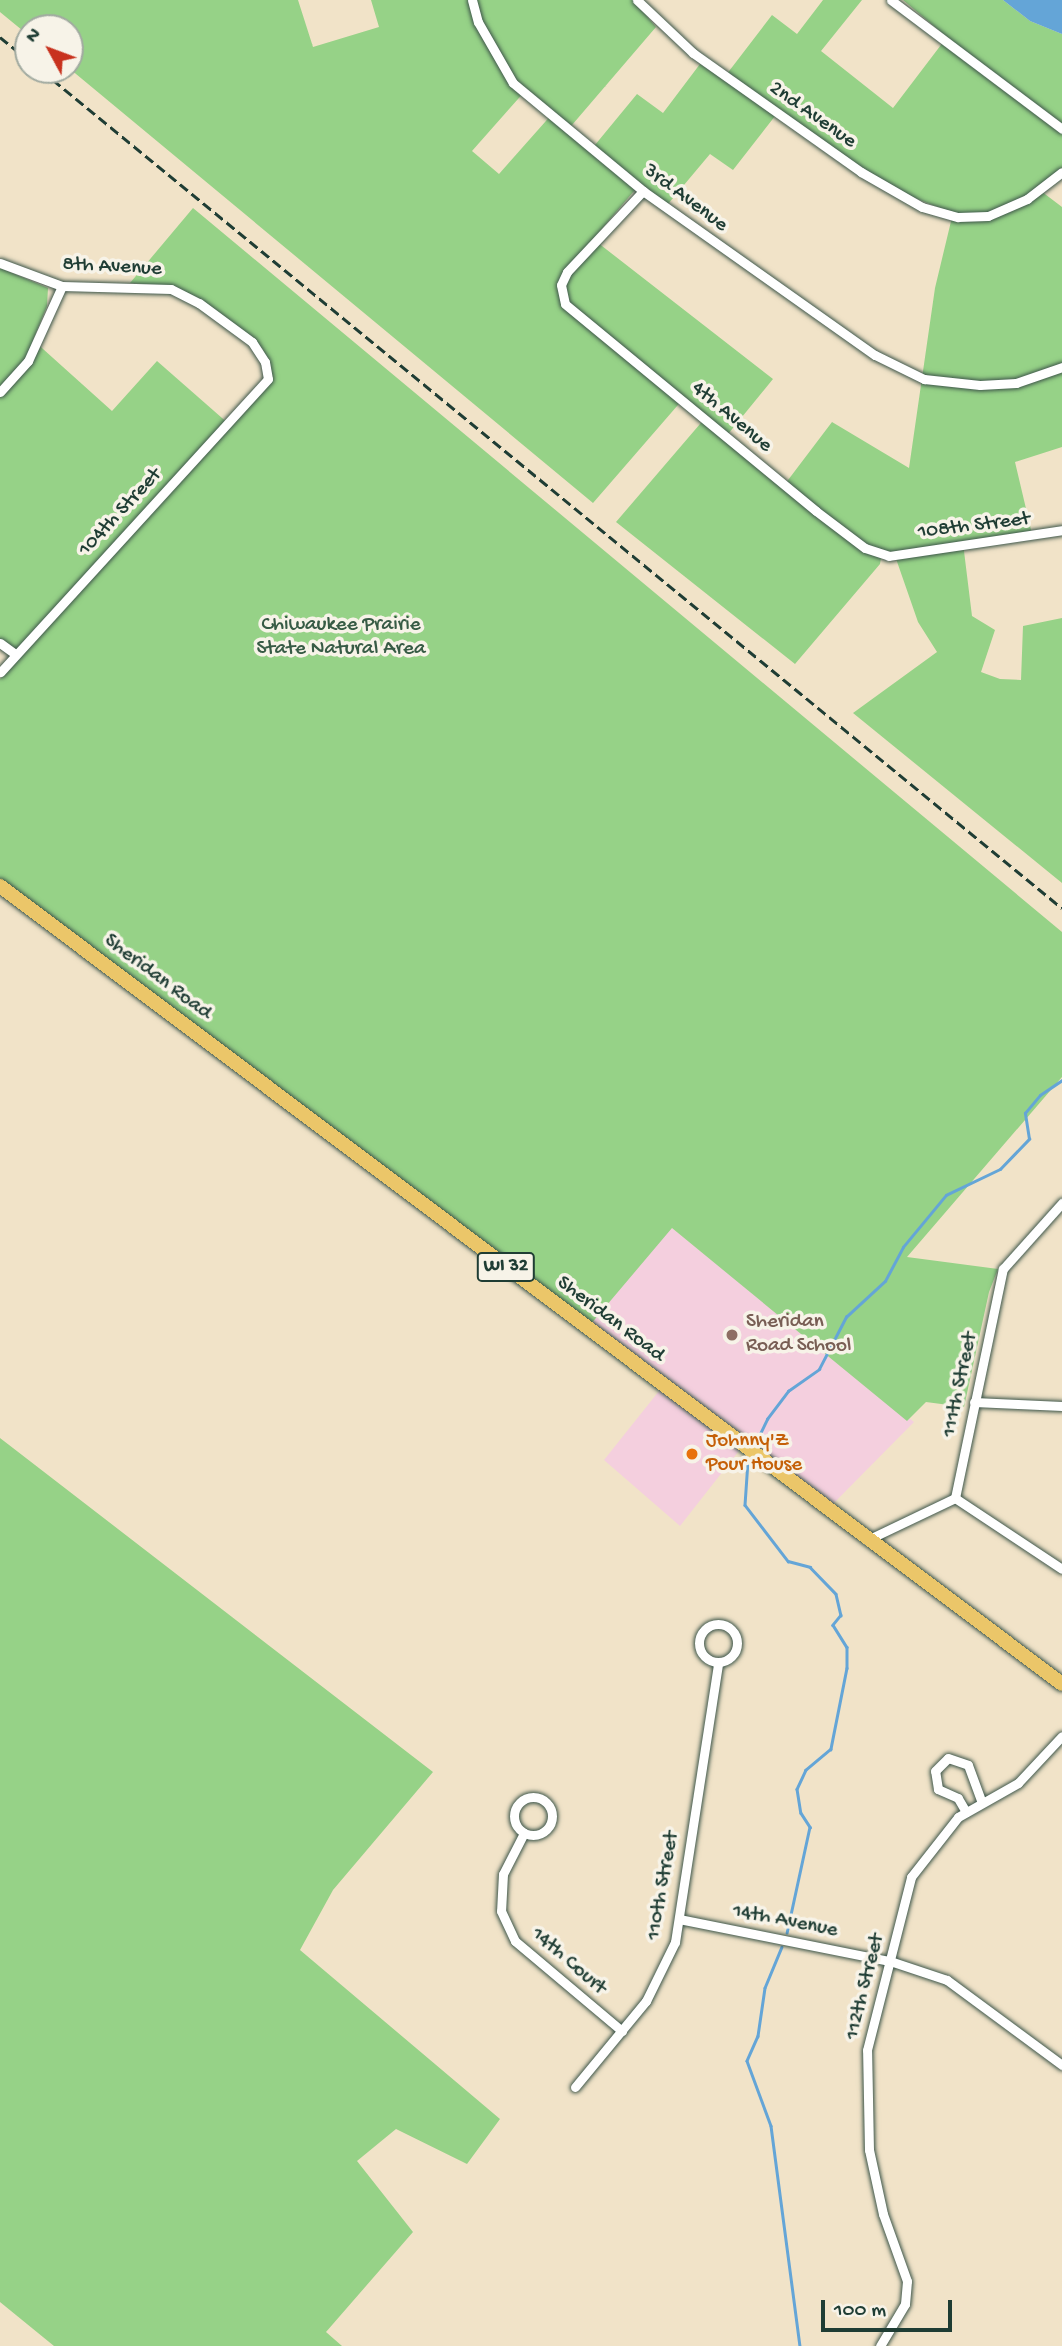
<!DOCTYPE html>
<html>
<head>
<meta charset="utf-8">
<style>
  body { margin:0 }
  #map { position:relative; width:1062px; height:2346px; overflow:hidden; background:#f1e3c8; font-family:"Gochi Hand",sans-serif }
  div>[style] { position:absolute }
  .built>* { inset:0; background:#f4cfde }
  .green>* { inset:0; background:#96d287 }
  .water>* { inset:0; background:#64a5d7 }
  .stream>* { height:2.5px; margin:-1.25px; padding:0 1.25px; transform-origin:1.25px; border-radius:1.25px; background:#64a5d7 }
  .roads { filter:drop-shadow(0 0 2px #3e564a) drop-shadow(0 0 2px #3e564a) }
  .street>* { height:9px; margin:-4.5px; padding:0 4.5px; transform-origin:4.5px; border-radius:4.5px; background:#fff }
  .street>.ring { margin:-4.5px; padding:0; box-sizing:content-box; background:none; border:9px solid #fff; border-radius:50% }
  .primary>* { height:14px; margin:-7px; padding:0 7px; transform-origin:7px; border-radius:7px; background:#ebc669 }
  .rail>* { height:2.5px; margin-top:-1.25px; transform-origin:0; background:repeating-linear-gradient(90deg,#1f3d34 0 10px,transparent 0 15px) }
  .dots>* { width:19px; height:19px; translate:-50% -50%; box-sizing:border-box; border:4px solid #f7f3e8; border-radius:50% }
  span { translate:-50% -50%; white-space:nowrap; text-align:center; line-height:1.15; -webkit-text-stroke:7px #f7f3e8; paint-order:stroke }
  .shield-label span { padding:2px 5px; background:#f7f3e8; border:2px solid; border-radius:5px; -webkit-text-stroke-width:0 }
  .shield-label { font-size:19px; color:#1f3d34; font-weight:700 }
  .street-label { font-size:21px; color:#1f3d34 }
  .park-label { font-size:21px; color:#375b45 }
  .education-label { font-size:21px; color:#785e54 }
  .left { translate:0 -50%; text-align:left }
  .food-label { font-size:21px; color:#c56008 }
  .north { position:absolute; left:14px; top:14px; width:70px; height:70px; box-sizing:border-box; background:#f7f3e8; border:2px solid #a1aaa0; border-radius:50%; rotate:311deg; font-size:19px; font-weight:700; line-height:28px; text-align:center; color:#1f3d34 }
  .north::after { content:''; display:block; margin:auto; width:24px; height:32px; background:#c8321e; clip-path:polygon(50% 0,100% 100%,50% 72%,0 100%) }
  .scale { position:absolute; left:821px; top:2300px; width:131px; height:32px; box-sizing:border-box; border:4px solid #1f3d34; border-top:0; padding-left:9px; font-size:21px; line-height:24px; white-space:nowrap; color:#1f3d34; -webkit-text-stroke:5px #f7f3e8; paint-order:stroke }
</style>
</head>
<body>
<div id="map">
  <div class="built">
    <div style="clip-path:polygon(672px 1228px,914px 1422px,827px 1510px,742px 1447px,680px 1526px,604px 1460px,663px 1386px,568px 1315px)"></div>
  </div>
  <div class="green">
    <div style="clip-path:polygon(evenodd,0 0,298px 0,313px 47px,379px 27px,371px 0,633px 0,656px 27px,566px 132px,590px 151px,637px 94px,663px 113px,700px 64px,723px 79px,772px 15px,797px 34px,823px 0,862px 0,821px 51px,893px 108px,947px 37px,903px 0,1003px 0,1030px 21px,1062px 34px,1062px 168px,1037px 188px,1062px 207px,1062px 447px,1015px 462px,1032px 534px,963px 543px,972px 616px,995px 630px,981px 672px,1000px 679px,1021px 680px,1023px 626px,1062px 618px,1062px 883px,853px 713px,937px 652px,918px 622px,894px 553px,882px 552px,880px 564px,795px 664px,616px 522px,706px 417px,684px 398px,593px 503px,70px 69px,70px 28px,28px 28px,28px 35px,0 12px,0 0,526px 90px,553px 113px,499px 174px,472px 151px,526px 90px,0 0,779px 111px,897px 191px,953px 213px,935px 288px,909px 468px,832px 422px,782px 488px,724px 439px,773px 379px,593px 239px,640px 184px,668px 204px,710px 154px,733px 170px,779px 111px)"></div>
    <div style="clip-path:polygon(193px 208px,1062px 932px,1062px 1077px,907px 1257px,998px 1269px,989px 1292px,964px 1407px,926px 1402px,907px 1421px,672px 1228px,590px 1325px,0 879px,0 679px,22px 654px,0 639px,0 268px,48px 288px,47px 306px,33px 340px,112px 411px,157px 361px,230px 425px,269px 378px,263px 349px,171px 286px,130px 283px)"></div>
    <div style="clip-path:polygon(0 1438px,433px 1772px,333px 1890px,300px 1950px,500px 2119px,467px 2164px,396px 2129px,357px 2161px,413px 2232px,326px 2332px,342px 2346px,54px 2346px,0 2302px)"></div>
  </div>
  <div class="water">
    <div style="clip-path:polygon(1003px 0,1062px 0,1062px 34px,1030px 21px)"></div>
  </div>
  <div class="stream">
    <div style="left:754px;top:1446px;width:30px;rotate:-64deg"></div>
    <div style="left:767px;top:1419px;width:35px;rotate:-53deg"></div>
    <div style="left:788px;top:1391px;width:38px;rotate:-35deg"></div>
    <div style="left:819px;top:1369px;width:59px;rotate:-62.6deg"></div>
    <div style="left:846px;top:1317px;width:53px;rotate:-42.7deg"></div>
    <div style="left:885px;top:1281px;width:38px;rotate:-62deg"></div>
    <div style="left:903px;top:1247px;width:67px;rotate:-50.4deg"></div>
    <div style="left:946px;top:1195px;width:60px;rotate:-25.7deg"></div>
    <div style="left:1000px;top:1169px;width:42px;rotate:-46deg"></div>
    <div style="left:1029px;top:1139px;width:26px;rotate:-99deg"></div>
    <div style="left:1025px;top:1113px;width:23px;rotate:-50deg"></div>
    <div style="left:1040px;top:1095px;width:27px;rotate:-34deg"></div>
    <div style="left:748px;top:1461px;width:44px;rotate:93.9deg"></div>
    <div style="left:745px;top:1505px;width:71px;rotate:52.5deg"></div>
    <div style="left:788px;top:1561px;width:23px;rotate:15deg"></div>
    <div style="left:810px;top:1567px;width:37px;rotate:46deg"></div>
    <div style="left:836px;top:1594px;width:22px;rotate:77deg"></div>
    <div style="left:841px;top:1615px;width:13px;rotate:129deg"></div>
    <div style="left:833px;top:1625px;width:26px;rotate:58deg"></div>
    <div style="left:847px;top:1647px;width:21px;rotate:90deg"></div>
    <div style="left:847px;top:1668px;width:83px;rotate:101.2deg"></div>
    <div style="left:831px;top:1749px;width:33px;rotate:140deg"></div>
    <div style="left:806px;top:1770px;width:21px;rotate:115deg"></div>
    <div style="left:797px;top:1789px;width:24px;rotate:81deg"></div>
    <div style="left:801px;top:1813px;width:17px;rotate:57deg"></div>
    <div style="left:810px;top:1827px;width:108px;rotate:102.2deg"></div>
    <div style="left:782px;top:1947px;width:44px;rotate:112.5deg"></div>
    <div style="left:765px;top:1988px;width:49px;rotate:98.3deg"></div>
    <div style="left:758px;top:2036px;width:27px;rotate:114deg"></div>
    <div style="left:747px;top:2061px;width:69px;rotate:69.7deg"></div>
    <div style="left:771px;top:2126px;width:222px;rotate:82.5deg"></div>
  </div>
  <div class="roads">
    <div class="street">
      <div style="left:472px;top:0;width:23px;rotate:75deg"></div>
      <div style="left:478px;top:22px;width:70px;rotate:60.2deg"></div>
      <div style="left:513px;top:83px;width:169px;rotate:39.7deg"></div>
      <div style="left:643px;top:191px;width:284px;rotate:35.3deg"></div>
      <div style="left:875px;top:355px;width:55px;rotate:26.1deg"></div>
      <div style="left:924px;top:379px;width:56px;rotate:6.1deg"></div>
      <div style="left:980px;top:385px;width:36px;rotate:-3deg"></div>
      <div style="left:1016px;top:383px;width:49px;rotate:-19.2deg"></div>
      <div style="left:637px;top:0;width:77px;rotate:43.4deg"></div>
      <div style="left:693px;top:53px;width:206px;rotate:35.3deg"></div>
      <div style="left:861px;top:172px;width:70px;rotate:29.8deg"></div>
      <div style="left:922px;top:207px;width:37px;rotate:16deg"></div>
      <div style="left:958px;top:217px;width:30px;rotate:-2deg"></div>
      <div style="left:988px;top:216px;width:43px;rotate:-23.6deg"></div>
      <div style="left:1027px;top:199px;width:44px;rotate:-37.6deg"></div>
      <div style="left:891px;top:0;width:214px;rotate:37deg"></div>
      <div style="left:643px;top:191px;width:111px;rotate:133.2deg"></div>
      <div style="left:567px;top:272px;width:14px;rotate:115deg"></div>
      <div style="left:561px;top:285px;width:19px;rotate:78deg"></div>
      <div style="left:565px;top:304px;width:325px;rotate:39.5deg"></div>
      <div style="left:816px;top:511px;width:61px;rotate:37.1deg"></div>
      <div style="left:865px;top:548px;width:25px;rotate:18deg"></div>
      <div style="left:889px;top:556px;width:175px;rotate:-8.5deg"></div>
      <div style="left:0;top:263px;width:66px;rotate:20.4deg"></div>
      <div style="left:62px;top:286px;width:109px;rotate:1.6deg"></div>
      <div style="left:171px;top:289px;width:31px;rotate:27deg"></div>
      <div style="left:199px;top:303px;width:66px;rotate:36.3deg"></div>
      <div style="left:252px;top:342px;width:24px;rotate:57deg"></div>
      <div style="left:265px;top:362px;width:17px;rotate:80deg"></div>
      <div style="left:268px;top:379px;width:397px;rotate:132.4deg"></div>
      <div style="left:0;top:392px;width:42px;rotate:-47.9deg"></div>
      <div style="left:28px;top:361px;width:82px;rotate:-65.6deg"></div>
      <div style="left:0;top:643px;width:19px;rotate:36deg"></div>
      <div style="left:974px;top:1402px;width:88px;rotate:2.6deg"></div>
      <div style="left:955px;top:1498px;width:128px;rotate:33.6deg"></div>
      <div style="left:867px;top:1540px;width:98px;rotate:-25.5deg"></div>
      <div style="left:955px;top:1498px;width:234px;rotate:-78.2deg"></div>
      <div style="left:1003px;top:1269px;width:89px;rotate:-48.2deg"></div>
      <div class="ring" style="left:699px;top:1624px;width:29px;height:29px"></div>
      <div class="ring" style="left:514px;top:1797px;width:29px;height:29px"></div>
      <div style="left:966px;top:1812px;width:16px;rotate:-120deg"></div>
      <div style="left:958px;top:1798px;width:22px;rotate:-156deg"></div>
      <div style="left:938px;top:1789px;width:18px;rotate:-99deg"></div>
      <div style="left:935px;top:1771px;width:18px;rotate:-45deg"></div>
      <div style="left:948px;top:1758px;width:21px;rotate:19deg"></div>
      <div style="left:968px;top:1765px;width:40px;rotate:69.8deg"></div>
      <div style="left:524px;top:1833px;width:46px;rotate:117.1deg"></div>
      <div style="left:503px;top:1874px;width:37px;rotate:93deg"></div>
      <div style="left:501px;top:1911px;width:33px;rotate:65deg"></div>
      <div style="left:515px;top:1941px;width:140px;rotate:40.1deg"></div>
      <div style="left:679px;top:1919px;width:215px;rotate:11.3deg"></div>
      <div style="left:890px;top:1961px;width:60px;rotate:18.4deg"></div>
      <div style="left:947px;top:1980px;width:143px;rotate:36.5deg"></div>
      <div style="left:575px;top:2087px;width:112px;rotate:-50.5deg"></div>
      <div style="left:646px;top:2001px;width:66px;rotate:-63.8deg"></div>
      <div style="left:675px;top:1942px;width:282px;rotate:-81.2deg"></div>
      <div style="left:880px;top:2346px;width:49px;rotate:-59.2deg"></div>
      <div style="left:905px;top:2304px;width:23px;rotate:-85deg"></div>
      <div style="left:907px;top:2281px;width:71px;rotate:-109.7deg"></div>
      <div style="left:883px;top:2214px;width:66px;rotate:-102.3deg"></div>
      <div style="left:869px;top:2150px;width:100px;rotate:-91.1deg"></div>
      <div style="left:867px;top:2050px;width:179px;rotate:-75.7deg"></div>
      <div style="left:911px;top:1877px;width:76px;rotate:-51.9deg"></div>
      <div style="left:958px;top:1817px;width:69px;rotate:-29.5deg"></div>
      <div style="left:1018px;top:1783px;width:64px;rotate:-46.9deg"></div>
    </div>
    <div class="primary">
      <div style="left:0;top:886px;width:1328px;rotate:36.92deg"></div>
    </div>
  </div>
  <div class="rail">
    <div style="left:0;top:37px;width:36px;rotate:39deg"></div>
    <div style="left:41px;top:70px;width:1321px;rotate:39.38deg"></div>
  </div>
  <div class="dots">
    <div style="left:732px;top:1335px;background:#8d6e63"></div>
    <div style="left:692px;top:1454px;background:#e8710a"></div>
  </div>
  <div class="shield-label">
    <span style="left:506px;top:1267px">WI 32</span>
  </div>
  <div class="street-label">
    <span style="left:812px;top:116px;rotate:35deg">2nd Avenue</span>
    <span style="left:685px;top:199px;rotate:37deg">3rd Avenue</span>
    <span style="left:112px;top:268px;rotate:3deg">8th Avenue</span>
    <span style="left:731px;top:418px;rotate:40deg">4th Avenue</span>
    <span style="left:121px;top:513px;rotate:-47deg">104th Street</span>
    <span style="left:974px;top:527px;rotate:-7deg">108th Street</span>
    <span style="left:157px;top:978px;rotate:37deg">Sheridan Road</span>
    <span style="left:610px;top:1320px;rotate:37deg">Sheridan Road</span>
    <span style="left:961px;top:1385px;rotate:-78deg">111th Street</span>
    <span style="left:664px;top:1886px;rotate:-80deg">110th Street</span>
    <span style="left:785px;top:1922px;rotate:11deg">14th Avenue</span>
    <span style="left:568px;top:1962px;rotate:41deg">14th Court</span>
    <span style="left:866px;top:1987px;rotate:-76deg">112th Street</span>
  </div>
  <div class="park-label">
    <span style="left:341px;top:638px">Chiwaukee Prairie<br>State Natural Area</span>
  </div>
  <div class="education-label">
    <span class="left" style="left:746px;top:1335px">Sheridan<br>Road School</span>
  </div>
  <div class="food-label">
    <span class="left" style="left:706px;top:1454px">Johnny'Z<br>Pour House</span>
  </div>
  <div class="north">N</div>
  <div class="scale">100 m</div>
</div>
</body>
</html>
